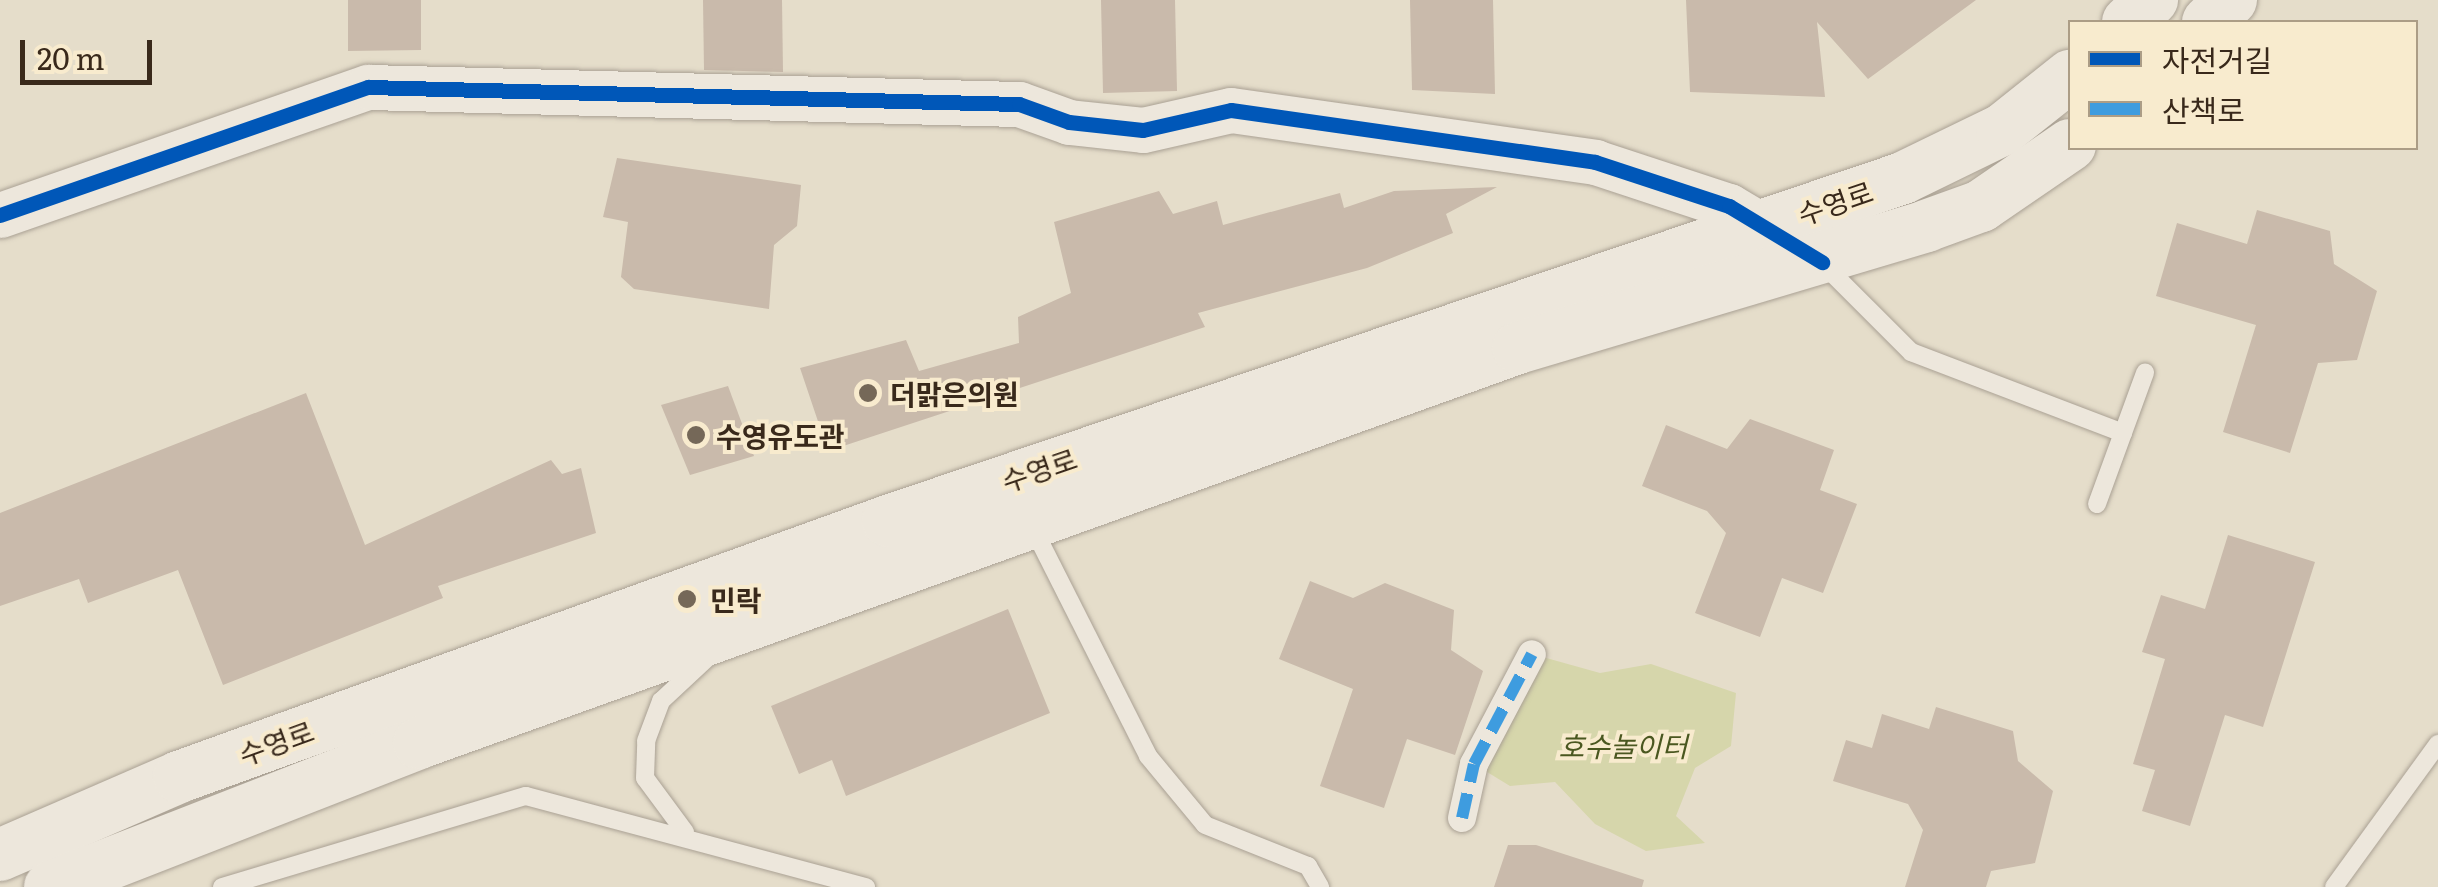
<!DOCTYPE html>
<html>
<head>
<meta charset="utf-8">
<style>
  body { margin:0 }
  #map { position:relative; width:2438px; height:887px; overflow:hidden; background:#e5ddca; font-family:Literata,"Noto Sans KR",serif }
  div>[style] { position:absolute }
  .green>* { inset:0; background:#d6d6ab }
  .building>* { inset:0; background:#c9baab }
  .roads { filter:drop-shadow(0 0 2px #aaa194) drop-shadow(0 0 2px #aaa194) }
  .service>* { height:18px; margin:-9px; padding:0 9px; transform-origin:9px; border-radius:9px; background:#ede7dc }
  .pedestrian>* { height:28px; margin:-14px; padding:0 14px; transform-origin:14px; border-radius:14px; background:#ede7dc }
  .tertiary>* { height:45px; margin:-22.5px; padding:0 22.5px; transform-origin:22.5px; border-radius:22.5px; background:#ede7dc }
  .secondary>* { height:52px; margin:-26px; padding:0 26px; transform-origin:26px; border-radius:26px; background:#ede7dc }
  .quiet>* { height:12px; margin-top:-6px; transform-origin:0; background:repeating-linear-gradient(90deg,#3e9cdf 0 25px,transparent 0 37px) }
  .cycleway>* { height:15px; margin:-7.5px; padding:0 7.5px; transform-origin:7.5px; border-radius:7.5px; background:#0057b8 }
  .dots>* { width:28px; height:28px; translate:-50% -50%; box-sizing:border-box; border:5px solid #f8ebce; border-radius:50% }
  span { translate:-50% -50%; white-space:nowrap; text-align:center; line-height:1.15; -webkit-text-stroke:8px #f8ebce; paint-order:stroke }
  .street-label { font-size:28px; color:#39291b }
  .poi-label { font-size:28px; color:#39291b; font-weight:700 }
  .left { translate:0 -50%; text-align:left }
  .park-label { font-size:28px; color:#4a5720; font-style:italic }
  .legend { position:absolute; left:2068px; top:20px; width:350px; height:130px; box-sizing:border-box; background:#f8ebce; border:2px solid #ac9d86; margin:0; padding:12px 18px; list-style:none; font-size:30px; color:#39291b }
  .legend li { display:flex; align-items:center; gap:20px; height:50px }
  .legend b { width:50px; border:2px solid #ac9d86 }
  .scale { position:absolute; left:20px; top:40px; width:132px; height:45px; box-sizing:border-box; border:5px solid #39291b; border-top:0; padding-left:12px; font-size:30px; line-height:35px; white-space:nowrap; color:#39291b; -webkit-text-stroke:8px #f8ebce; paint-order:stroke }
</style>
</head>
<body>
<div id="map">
  <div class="green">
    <div style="clip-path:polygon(1532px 654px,1600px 673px,1651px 664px,1736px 693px,1731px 746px,1695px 768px,1676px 816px,1705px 843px,1646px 851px,1595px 824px,1555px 782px,1510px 786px,1474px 764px)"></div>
  </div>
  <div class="building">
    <div style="clip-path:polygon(348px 0,421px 0,421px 50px,348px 51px)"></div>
    <div style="clip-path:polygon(703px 0,782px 0,783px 72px,704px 70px)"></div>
    <div style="clip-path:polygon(1101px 0,1175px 0,1177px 91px,1103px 93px)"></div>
    <div style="clip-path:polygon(1410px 0,1493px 0,1495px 94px,1412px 90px)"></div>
    <div style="clip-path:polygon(1686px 0,1976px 0,1868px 79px,1817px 22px,1825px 97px,1690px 92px)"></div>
    <div style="clip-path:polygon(617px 158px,801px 185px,797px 226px,774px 245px,769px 309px,634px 289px,621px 277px,628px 222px,603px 217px)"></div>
    <div style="clip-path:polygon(1497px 187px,1446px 214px,1453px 233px,1367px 268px,1198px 313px,1205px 327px,828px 451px,800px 368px,906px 340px,919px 371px,1019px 343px,1018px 317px,1071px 293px,1054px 222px,1159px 191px,1173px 214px,1217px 201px,1223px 225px,1340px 193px,1344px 208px,1394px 191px)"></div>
    <div style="clip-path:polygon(2257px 210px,2330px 231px,2334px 264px,2377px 291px,2357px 360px,2318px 363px,2290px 453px,2223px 432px,2256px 325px,2156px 296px,2177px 223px,2247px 244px)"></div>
    <div style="clip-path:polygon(728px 386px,754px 456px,690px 475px,661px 405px)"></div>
    <div style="clip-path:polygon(306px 393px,365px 545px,551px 460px,562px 474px,581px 468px,596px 533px,438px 586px,443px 598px,223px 685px,178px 570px,88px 603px,79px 579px,0 606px,0 513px)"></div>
    <div style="clip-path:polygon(1750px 419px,1834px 450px,1820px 490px,1857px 504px,1823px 593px,1782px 578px,1760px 637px,1695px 613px,1726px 533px,1707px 511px,1642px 486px,1666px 425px,1727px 449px)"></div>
    <div style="clip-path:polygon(2228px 535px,2315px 562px,2263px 727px,2225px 715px,2190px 826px,2142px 811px,2155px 770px,2133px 764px,2165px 659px,2142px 652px,2161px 595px,2205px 609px)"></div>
    <div style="clip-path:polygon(1310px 581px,1353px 598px,1385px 583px,1454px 610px,1451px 650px,1483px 671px,1455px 755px,1407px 739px,1384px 808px,1320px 786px,1353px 689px,1279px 659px)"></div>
    <div style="clip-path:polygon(1008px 609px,1050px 713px,846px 796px,832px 760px,799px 774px,771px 706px)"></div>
    <div style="clip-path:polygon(1936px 707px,2013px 731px,2018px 761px,2053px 791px,2035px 863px,1991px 871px,1986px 887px,1905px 887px,1923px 830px,1908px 804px,1833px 781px,1846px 740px,1872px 748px,1882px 714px,1929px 729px)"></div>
    <div style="clip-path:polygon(1508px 845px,1536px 845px,1644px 880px,1642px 887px,1494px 887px)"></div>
  </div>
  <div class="roads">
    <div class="service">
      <div style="left:1822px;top:263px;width:126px;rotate:45deg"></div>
      <div style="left:1911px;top:352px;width:227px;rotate:20.9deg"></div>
      <div style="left:2097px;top:504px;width:140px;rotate:-69.9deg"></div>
      <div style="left:1033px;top:528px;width:255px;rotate:63.2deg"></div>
      <div style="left:1148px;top:756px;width:89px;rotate:50.4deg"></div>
      <div style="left:1205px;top:825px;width:111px;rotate:21.7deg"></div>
      <div style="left:1308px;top:866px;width:24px;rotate:60deg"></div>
      <div style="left:685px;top:832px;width:67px;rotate:-126.5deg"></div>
      <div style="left:645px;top:778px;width:37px;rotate:-88deg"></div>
      <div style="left:646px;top:741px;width:43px;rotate:-69.4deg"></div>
      <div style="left:661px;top:701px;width:62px;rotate:-43deg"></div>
      <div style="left:222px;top:887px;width:317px;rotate:-16.7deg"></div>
      <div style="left:526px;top:796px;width:352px;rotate:15deg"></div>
      <div style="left:2334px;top:887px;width:177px;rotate:-54deg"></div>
    </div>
    <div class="pedestrian">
      <div style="left:1462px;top:818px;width:55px;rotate:-77.5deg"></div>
      <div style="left:1474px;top:764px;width:124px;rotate:-62.2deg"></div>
    </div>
    <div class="tertiary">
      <div style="left:0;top:215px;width:390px;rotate:-19.2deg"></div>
      <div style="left:368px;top:87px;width:651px;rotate:1.5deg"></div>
      <div style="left:1019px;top:104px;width:53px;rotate:19.8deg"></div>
      <div style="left:1069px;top:122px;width:74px;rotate:6.2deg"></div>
      <div style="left:1143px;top:130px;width:90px;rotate:-12.8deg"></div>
      <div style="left:1231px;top:110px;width:368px;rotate:8.1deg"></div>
      <div style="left:1595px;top:162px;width:141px;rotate:18.2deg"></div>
      <div style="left:1729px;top:206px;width:66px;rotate:30.8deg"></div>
    </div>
    <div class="secondary">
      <div style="left:2128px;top:22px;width:33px;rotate:-43deg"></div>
      <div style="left:2208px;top:22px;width:32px;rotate:-44deg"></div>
      <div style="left:0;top:855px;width:195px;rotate:-23.5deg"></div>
      <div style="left:179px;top:777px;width:754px;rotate:-19.85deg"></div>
      <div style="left:888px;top:521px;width:1071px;rotate:-18.67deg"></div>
      <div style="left:1903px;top:178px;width:110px;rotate:-25.9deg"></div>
      <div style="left:2002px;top:130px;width:87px;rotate:-38.5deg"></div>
      <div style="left:50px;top:887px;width:396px;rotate:-21.3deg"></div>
      <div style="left:419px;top:743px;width:1168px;rotate:-19.77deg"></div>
      <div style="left:1518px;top:348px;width:426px;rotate:-16.6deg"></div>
      <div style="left:1926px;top:226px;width:59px;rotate:-20deg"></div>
      <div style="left:1981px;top:206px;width:108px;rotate:-34.4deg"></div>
    </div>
  </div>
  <div class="quiet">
    <div style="left:1462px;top:818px;width:55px;rotate:-77.5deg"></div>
    <div style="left:1474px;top:764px;width:124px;rotate:-62.2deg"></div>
  </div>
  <div class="cycleway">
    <div style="left:0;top:215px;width:390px;rotate:-19.2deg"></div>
    <div style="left:368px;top:87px;width:651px;rotate:1.5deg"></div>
    <div style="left:1019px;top:104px;width:53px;rotate:19.8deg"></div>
    <div style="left:1069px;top:122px;width:74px;rotate:6.2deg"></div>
    <div style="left:1143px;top:130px;width:90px;rotate:-12.8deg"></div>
    <div style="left:1231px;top:110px;width:368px;rotate:8.1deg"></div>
    <div style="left:1595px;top:162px;width:141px;rotate:18.2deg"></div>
    <div style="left:1729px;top:206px;width:109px;rotate:31.1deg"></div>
  </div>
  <div class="dots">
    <div style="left:868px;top:393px;background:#756858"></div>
    <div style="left:696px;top:435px;background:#756858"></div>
    <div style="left:687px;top:599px;background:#756858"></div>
  </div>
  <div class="street-label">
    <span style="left:1835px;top:202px;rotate:-19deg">수영로</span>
    <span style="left:1039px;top:469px;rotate:-19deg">수영로</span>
    <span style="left:276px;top:742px;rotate:-20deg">수영로</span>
  </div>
  <div class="poi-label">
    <span class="left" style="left:890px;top:393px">더맑은의원</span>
    <span class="left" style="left:716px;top:435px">수영유도관</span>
    <span class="left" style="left:710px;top:599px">민락</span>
  </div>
  <div class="park-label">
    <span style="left:1623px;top:745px">호수놀이터</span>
  </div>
  <ul class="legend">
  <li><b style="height:12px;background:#0057b8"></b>자전거길</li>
  <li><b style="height:12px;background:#3e9cdf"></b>산책로</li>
  </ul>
  <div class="scale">20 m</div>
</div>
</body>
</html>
